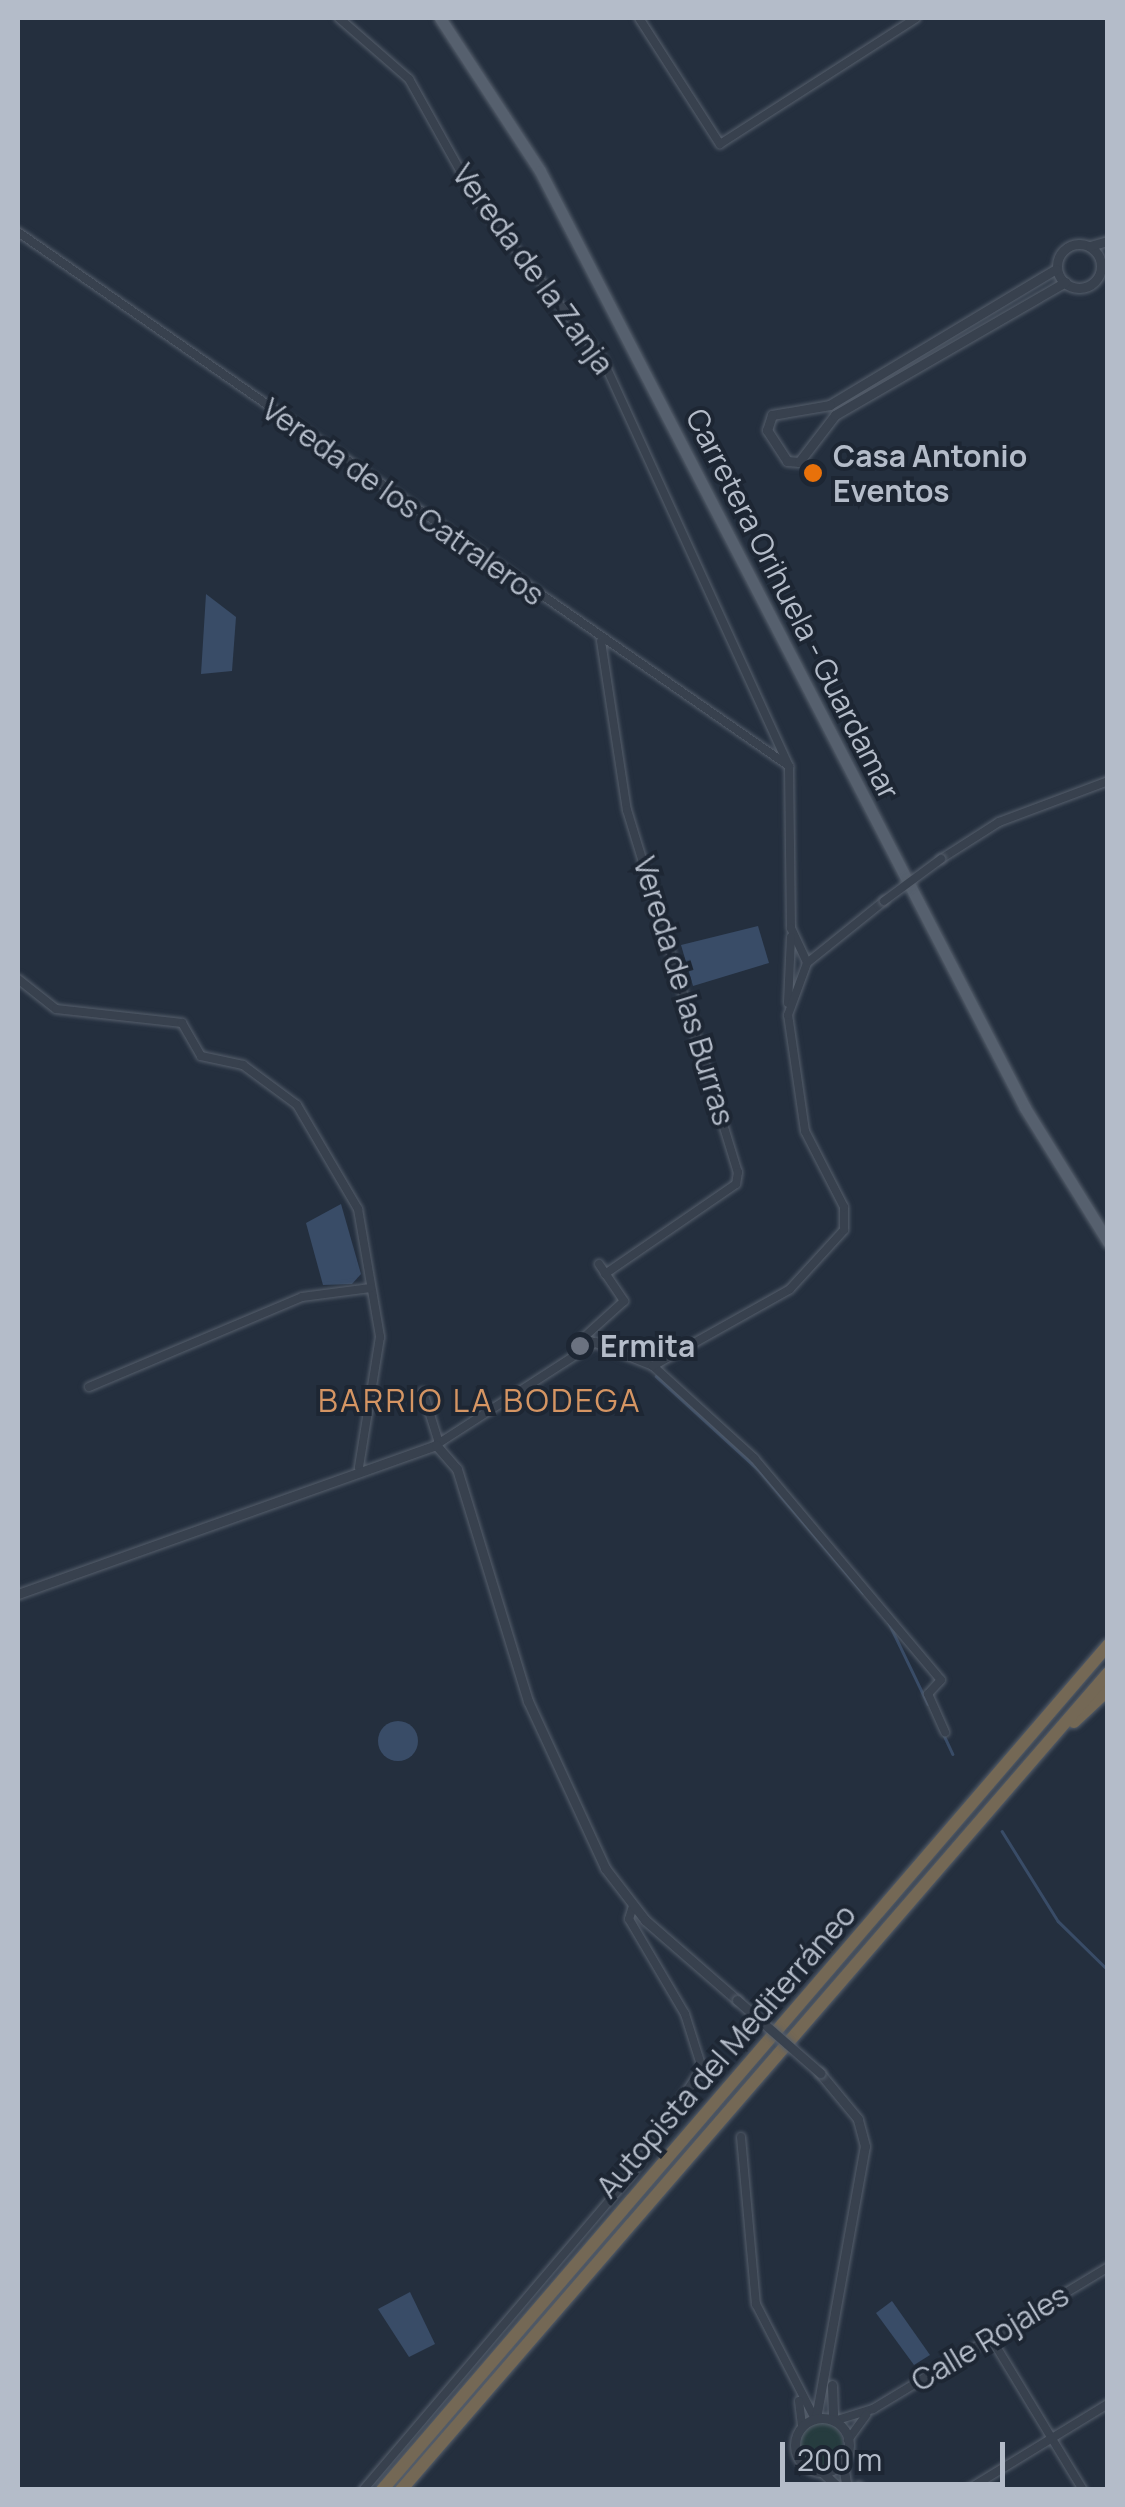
<!DOCTYPE html>
<html>
<head>
<meta charset="utf-8">
<style>
  body { margin:0 }
  #map { position:relative; width:1125px; height:2507px; overflow:hidden; background:#242f3e; font-family:Manrope,sans-serif }
  div>[style] { position:absolute }
  .green>* { inset:0; background:#263c3f }
  .round { border-radius:50% }
  .water>* { inset:0; background:#394c67 }
  .stream>* { height:2.5px; margin:-1.25px; padding:0 1.25px; transform-origin:1.25px; border-radius:1.25px; background:#394c67 }
  .roads { filter:drop-shadow(0 0 2px #565f6c) drop-shadow(0 0 2px #565f6c) }
  .minor>* { height:8px; margin:-4px; padding:0 4px; transform-origin:4px; border-radius:4px; background:#38414e }
  .tertiary>* { height:9px; margin:-4.5px; padding:0 4.5px; transform-origin:4.5px; border-radius:4.5px; background:#38414e }
  .tertiary>.ring { margin:-4.5px; padding:0; box-sizing:content-box; background:none; border:9px solid #38414e; border-radius:50% }
  .primary>* { height:11px; margin:-5.5px; padding:0 5.5px; transform-origin:5.5px; border-radius:5.5px; background:#56606e }
  .motorway>* { height:12px; margin:-6px; padding:0 6px; transform-origin:6px; border-radius:6px; background:#746855 }
  .bridges { filter:drop-shadow(0 0 2px #565f6c) drop-shadow(0 0 2px #565f6c) }
  .minor-bridge>* { height:8px; margin:-4px; padding:0 4px; transform-origin:4px; border-radius:4px; background:#38414e }
  .tertiary-bridge>* { height:9px; margin:-4.5px; padding:0 4.5px; transform-origin:4.5px; border-radius:4.5px; background:#38414e }
  .dots>* { width:28px; height:28px; translate:-50% -50%; box-sizing:border-box; border:5px solid #1d2633; border-radius:50% }
  span { translate:-50% -50%; white-space:nowrap; text-align:center; line-height:1.15; -webkit-text-stroke:8px #1d2633; paint-order:stroke }
  .street-label { font-size:30px; color:#b4bcc9 }
  .poi-label { font-size:30px; color:#b4bcc9; font-weight:700 }
  .left { translate:0 -50%; text-align:left }
  .neighbourhood-label { font-size:32px; color:#d59563; letter-spacing:2.5px }
  .frame { position:absolute; inset:0; border:20px solid #b4bcc9; pointer-events:none }
  .scale { position:absolute; left:780px; top:2442px; width:225px; height:45px; box-sizing:border-box; border:5px solid #b4bcc9; border-top:0; padding-left:12px; font-size:30px; line-height:35px; white-space:nowrap; color:#b4bcc9; -webkit-text-stroke:8px #1d2633; paint-order:stroke }
</style>
</head>
<body>
<div id="map">
  <div class="green">
    <div class="round" style="left:799px;top:2422px;width:44px;height:44px"></div>
  </div>
  <div class="water">
    <div style="clip-path:polygon(206px 594px,236px 617px,232px 671px,201px 674px)"></div>
    <div style="clip-path:polygon(758px 926px,769px 963px,693px 986px,681px 945px)"></div>
    <div style="clip-path:polygon(341px 1204px,361px 1274px,352px 1284px,323px 1285px,306px 1223px)"></div>
    <div class="round" style="left:378px;top:1721px;width:40px;height:40px"></div>
    <div style="clip-path:polygon(410px 2292px,435px 2344px,409px 2357px,378px 2309px)"></div>
    <div style="clip-path:polygon(892px 2301px,930px 2355px,914px 2365px,876px 2313px)"></div>
  </div>
  <div class="stream">
    <div style="left:656px;top:1376px;width:138px;rotate:42.4deg"></div>
    <div style="left:758px;top:1469px;width:162px;rotate:49.7deg"></div>
    <div style="left:888px;top:1621px;width:92px;rotate:64.3deg"></div>
    <div style="left:943px;top:1733px;width:23px;rotate:65deg"></div>
    <div style="left:1002px;top:1831px;width:106px;rotate:58.1deg"></div>
    <div style="left:1058px;top:1921px;width:70px;rotate:44.4deg"></div>
  </div>
  <div class="roads">
    <div class="minor">
      <div style="left:339px;top:18px;width:93px;rotate:41.1deg"></div>
      <div style="left:409px;top:79px;width:137px;rotate:60.8deg"></div>
      <div style="left:476px;top:199px;width:205px;rotate:51.7deg"></div>
      <div style="left:603px;top:360px;width:447px;rotate:65.4deg"></div>
      <div style="left:789px;top:766px;width:162px;rotate:89.3deg"></div>
      <div style="left:791px;top:928px;width:38px;rotate:65deg"></div>
      <div style="left:639px;top:18px;width:150px;rotate:57.3deg"></div>
      <div style="left:720px;top:144px;width:233px;rotate:-32.7deg"></div>
      <div style="left:18px;top:232px;width:938px;rotate:34.71deg"></div>
      <div style="left:601px;top:641px;width:171px;rotate:81.3deg"></div>
      <div style="left:627px;top:810px;width:379px;rotate:73deg"></div>
      <div style="left:738px;top:1172px;width:12px;rotate:99deg"></div>
      <div style="left:736px;top:1184px;width:159px;rotate:145.5deg"></div>
      <div style="left:941px;top:859px;width:69px;rotate:-32.5deg"></div>
      <div style="left:999px;top:822px;width:116px;rotate:-20.6deg"></div>
      <div style="left:18px;top:979px;width:48px;rotate:38.3deg"></div>
      <div style="left:56px;top:1009px;width:127px;rotate:6.3deg"></div>
      <div style="left:182px;top:1023px;width:38px;rotate:60deg"></div>
      <div style="left:201px;top:1056px;width:43px;rotate:12.1deg"></div>
      <div style="left:243px;top:1065px;width:67px;rotate:36.5deg"></div>
      <div style="left:297px;top:1105px;width:121px;rotate:59.6deg"></div>
      <div style="left:358px;top:1209px;width:130px;rotate:80.2deg"></div>
      <div style="left:380px;top:1337px;width:132px;rotate:99.2deg"></div>
      <div style="left:788px;top:1003px;width:66px;rotate:-87.4deg"></div>
      <div style="left:599px;top:1264px;width:45px;rotate:56deg"></div>
      <div style="left:624px;top:1301px;width:55px;rotate:137.9deg"></div>
      <div style="left:583px;top:1338px;width:75px;rotate:21.8deg"></div>
      <div style="left:653px;top:1366px;width:137px;rotate:42.3deg"></div>
      <div style="left:754px;top:1458px;width:290px;rotate:49.9deg"></div>
      <div style="left:941px;top:1680px;width:19px;rotate:133deg"></div>
      <div style="left:928px;top:1694px;width:42px;rotate:65.9deg"></div>
      <div style="left:653px;top:1366px;width:157px;rotate:-29.3deg"></div>
      <div style="left:790px;top:1289px;width:80px;rotate:-47.5deg"></div>
      <div style="left:844px;top:1230px;width:23px;rotate:-90deg"></div>
      <div style="left:844px;top:1207px;width:85px;rotate:-117.2deg"></div>
      <div style="left:805px;top:1131px;width:117px;rotate:-98.3deg"></div>
      <div style="left:788px;top:1015px;width:55px;rotate:-69.9deg"></div>
      <div style="left:807px;top:963px;width:99px;rotate:-38.8deg"></div>
      <div style="left:89px;top:1387px;width:231px;rotate:-22.9deg"></div>
      <div style="left:302px;top:1297px;width:69px;rotate:-7.5deg"></div>
      <div style="left:423px;top:1392px;width:53px;rotate:72.6deg"></div>
      <div style="left:436px;top:1445px;width:190px;rotate:-32.8deg"></div>
      <div style="left:741px;top:2137px;width:168px;rotate:84.9deg"></div>
      <div style="left:756px;top:2304px;width:129px;rotate:62.8deg"></div>
      <div style="left:991px;top:2338px;width:178px;rotate:58.8deg"></div>
      <div style="left:799px;top:2401px;width:26px;rotate:83deg"></div>
      <div style="left:834px;top:2421px;width:41px;rotate:-17.1deg"></div>
      <div style="left:873px;top:2409px;width:275px;rotate:-31.1deg"></div>
      <div style="left:848px;top:2440px;width:31px;rotate:-54deg"></div>
      <div style="left:859px;top:2486px;width:4px;rotate:63deg"></div>
      <div style="left:363px;top:2490px;width:410px;rotate:-49.6deg"></div>
      <div style="left:629px;top:2178px;width:132px;rotate:-56.4deg"></div>
      <div style="left:702px;top:2068px;width:57px;rotate:-107.5deg"></div>
      <div style="left:685px;top:2014px;width:110px;rotate:-120.5deg"></div>
      <div style="left:629px;top:1919px;width:14px;rotate:-73deg"></div>
      <div style="left:967px;top:2490px;width:165px;rotate:-31.4deg"></div>
    </div>
    <div class="tertiary">
      <div class="ring" style="left:1057px;top:244px;width:35px;height:35px"></div>
      <div style="left:1090px;top:246px;width:19px;rotate:-16deg"></div>
      <div style="left:1056px;top:269px;width:264px;rotate:149deg"></div>
      <div style="left:830px;top:405px;width:59px;rotate:170.2deg"></div>
      <div style="left:772px;top:415px;width:16px;rotate:108deg"></div>
      <div style="left:767px;top:430px;width:37px;rotate:57deg"></div>
      <div style="left:787px;top:461px;width:12px;rotate:5deg"></div>
      <div style="left:799px;top:462px;width:59px;rotate:-52.5deg"></div>
      <div style="left:835px;top:415px;width:266px;rotate:-30deg"></div>
      <div style="left:18px;top:1594px;width:444px;rotate:-19.6deg"></div>
      <div style="left:436px;top:1445px;width:32px;rotate:49deg"></div>
      <div style="left:457px;top:1469px;width:243px;rotate:73deg"></div>
      <div style="left:528px;top:1701px;width:184px;rotate:65.2deg"></div>
      <div style="left:605px;top:1868px;width:66px;rotate:52.4deg"></div>
      <div style="left:645px;top:1920px;width:122px;rotate:41deg"></div>
      <div style="left:832px;top:2385px;width:35px;rotate:88deg"></div>
      <div style="left:816px;top:2418px;width:276px;rotate:-79.8deg"></div>
      <div style="left:865px;top:2146px;width:28px;rotate:-105deg"></div>
      <div style="left:858px;top:2119px;width:60px;rotate:-129.6deg"></div>
      <div class="ring" style="left:795px;top:2418px;width:45px;height:45px"></div>
      <div style="left:843px;top:2464px;width:26px;rotate:81deg"></div>
      <div style="left:822px;top:2472px;width:26px;rotate:43deg"></div>
    </div>
    <div class="primary">
      <div style="left:440px;top:18px;width:183px;rotate:56.8deg"></div>
      <div style="left:540px;top:171px;width:1055px;rotate:62.63deg"></div>
      <div style="left:1025px;top:1108px;width:158px;rotate:58.2deg"></div>
    </div>
    <div class="motorway">
      <div style="left:1074px;top:1722px;width:47px;rotate:-43.3deg"></div>
      <div style="left:382px;top:2490px;width:1114px;rotate:-49.33deg"></div>
      <div style="left:401px;top:2490px;width:1080px;rotate:-49.13deg"></div>
    </div>
  </div>
  <div class="bridges">
    <div class="minor-bridge">
      <div style="left:884px;top:901px;width:71px;rotate:-36.4deg"></div>
    </div>
    <div class="tertiary-bridge">
      <div style="left:737px;top:2000px;width:111px;rotate:41.3deg"></div>
    </div>
  </div>
  <div class="dots">
    <div style="left:813px;top:473px;background:#e8710a"></div>
    <div style="left:580px;top:1346px;background:#6b7280"></div>
  </div>
  <div class="street-label">
    <span style="left:533px;top:269px;rotate:54deg">Vereda de la Zanja</span>
    <span style="left:403px;top:502px;rotate:35deg">Vereda de los Catraleros</span>
    <span style="left:793px;top:604px;rotate:63deg">Carretera Orihuela - Guardamar</span>
    <span style="left:684px;top:991px;rotate:73deg">Vereda de las Burras</span>
    <span style="left:726px;top:2051px;rotate:-49deg">Autopista del Mediterráneo</span>
    <span style="left:990px;top:2338px;rotate:-31deg">Calle Rojales</span>
  </div>
  <div class="poi-label">
    <span class="left" style="left:833px;top:473px">Casa Antonio<br>Eventos</span>
    <span class="left" style="left:600px;top:1346px">Ermita</span>
  </div>
  <div class="neighbourhood-label">
    <span style="left:480px;top:1400px">BARRIO LA BODEGA</span>
  </div>
  <div class="frame"></div>
  <div class="scale">200 m</div>
</div>
</body>
</html>
